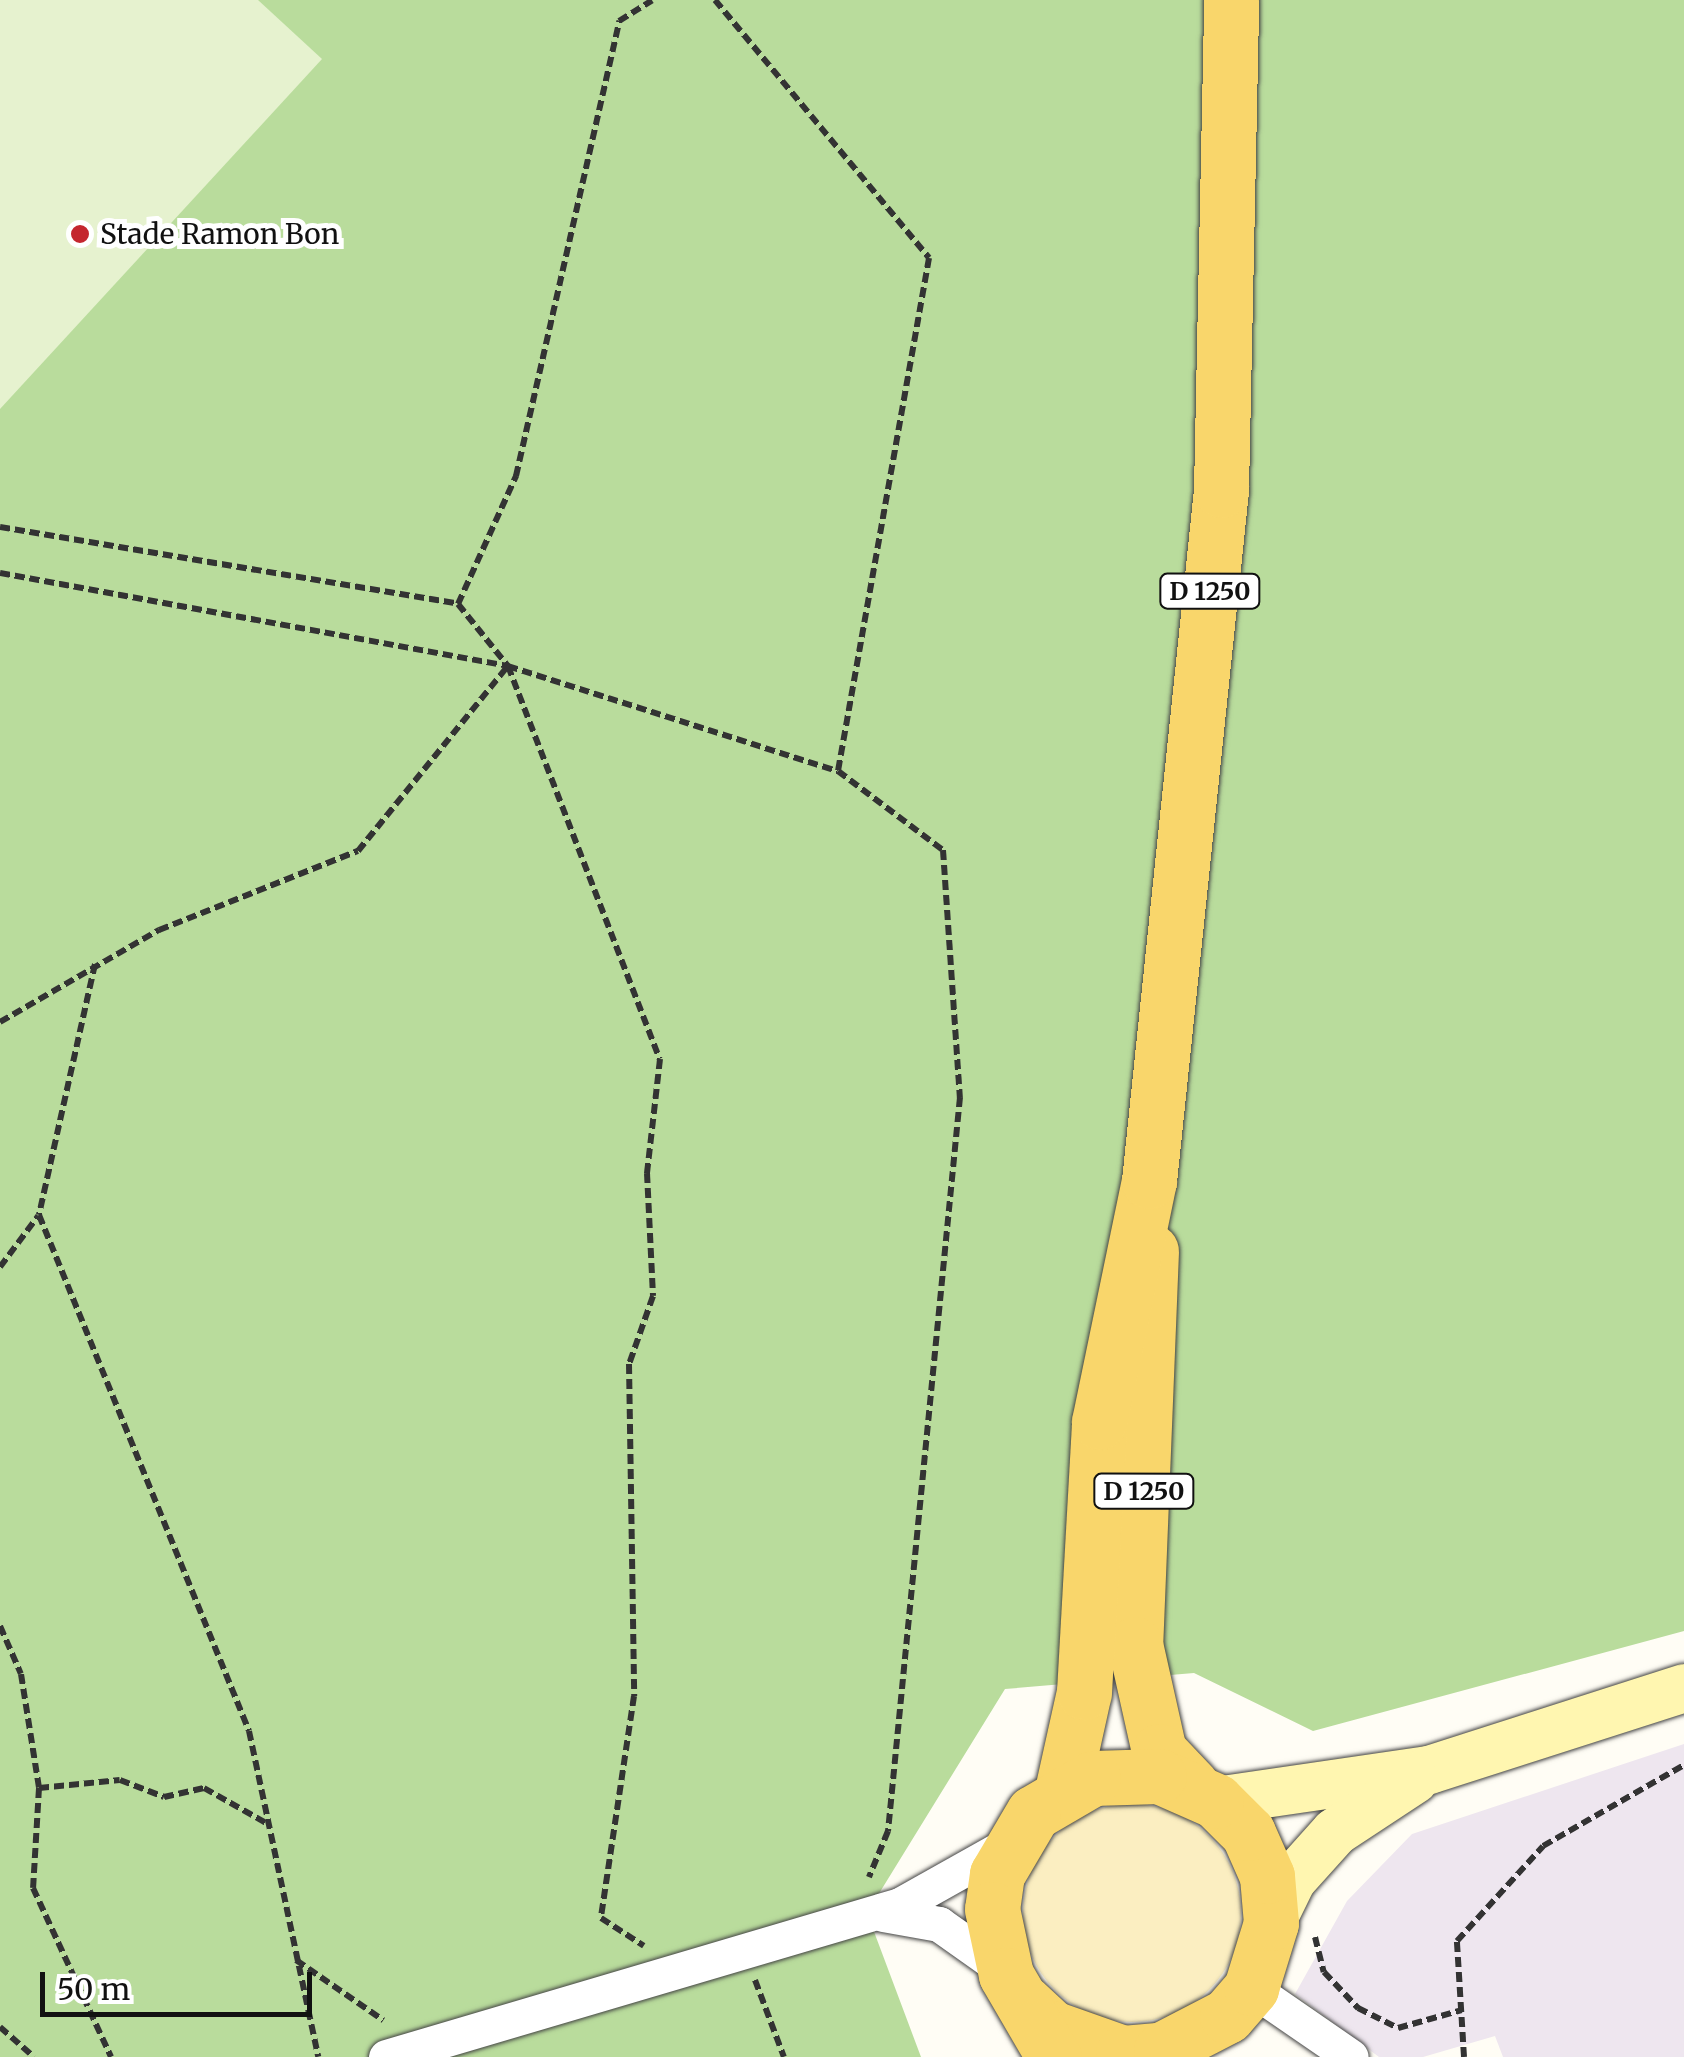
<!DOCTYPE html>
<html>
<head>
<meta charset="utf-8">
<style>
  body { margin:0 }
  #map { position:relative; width:1684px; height:2057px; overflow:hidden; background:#fffdf5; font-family:Merriweather,serif }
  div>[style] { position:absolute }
  .industrial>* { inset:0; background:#eee6ef }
  .forest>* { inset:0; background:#b9dc9c }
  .sand>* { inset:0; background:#fbeec1 }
  .round { border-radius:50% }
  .pitch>* { inset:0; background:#e6f2cf }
  .path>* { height:6px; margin-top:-3px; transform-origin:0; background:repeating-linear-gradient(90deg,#333 0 10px,transparent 0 15px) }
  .roads { filter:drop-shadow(0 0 2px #444) drop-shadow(0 0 2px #444) }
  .minor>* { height:35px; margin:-17.5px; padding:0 17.5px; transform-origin:17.5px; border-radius:17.5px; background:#fff }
  .secondary>* { height:48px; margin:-24px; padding:0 24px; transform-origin:24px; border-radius:24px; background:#fff6b0 }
  .primary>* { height:55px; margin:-27.5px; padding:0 27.5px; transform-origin:27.5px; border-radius:27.5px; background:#f9d66b }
  .dots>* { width:28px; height:28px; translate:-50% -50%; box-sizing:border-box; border:5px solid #fff; border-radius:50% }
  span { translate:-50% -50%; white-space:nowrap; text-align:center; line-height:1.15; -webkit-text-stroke:10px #fff; paint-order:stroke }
  .shield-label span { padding:2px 8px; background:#fff; border:2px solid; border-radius:8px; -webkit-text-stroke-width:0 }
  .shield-label { font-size:25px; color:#111; font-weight:700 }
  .poi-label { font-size:28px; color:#111 }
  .left { translate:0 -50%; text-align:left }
  .scale { position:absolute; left:40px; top:1972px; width:272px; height:45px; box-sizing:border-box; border:5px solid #111; border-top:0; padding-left:12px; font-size:30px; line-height:35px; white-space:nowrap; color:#111; -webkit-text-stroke:8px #fff; paint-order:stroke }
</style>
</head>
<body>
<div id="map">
  <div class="industrial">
    <div style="clip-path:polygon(1684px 1744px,1684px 2057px,1503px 2057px,1495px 2036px,1423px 2057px,1379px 2057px,1295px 1994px,1347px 1901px,1412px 1834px)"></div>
  </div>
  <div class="forest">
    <div style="clip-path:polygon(0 0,1684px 0,1684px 1631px,1313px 1731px,1194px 1673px,1005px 1689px,867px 1913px,921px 2057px,0 2057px)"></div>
  </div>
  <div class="sand">
    <div class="round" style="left:1023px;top:1804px;width:218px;height:218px"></div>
  </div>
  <div class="pitch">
    <div style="clip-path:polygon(0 0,258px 0,322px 59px,0 409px)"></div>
  </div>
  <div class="path">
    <div style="left:715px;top:0;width:335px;rotate:50.3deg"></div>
    <div style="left:929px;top:258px;width:521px;rotate:100.06deg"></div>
    <div style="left:0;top:527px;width:464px;rotate:9.5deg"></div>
    <div style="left:458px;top:604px;width:80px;rotate:51.1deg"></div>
    <div style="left:508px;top:666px;width:421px;rotate:68.9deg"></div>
    <div style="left:660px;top:1059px;width:115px;rotate:96.5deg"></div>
    <div style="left:647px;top:1173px;width:123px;rotate:87.2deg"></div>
    <div style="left:653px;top:1296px;width:72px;rotate:109.4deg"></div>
    <div style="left:629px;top:1364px;width:332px;rotate:89.1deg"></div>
    <div style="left:634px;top:1696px;width:224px;rotate:98.5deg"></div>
    <div style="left:601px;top:1918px;width:51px;rotate:33.1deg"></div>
    <div style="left:0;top:573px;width:516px;rotate:10.37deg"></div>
    <div style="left:508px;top:666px;width:346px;rotate:17.7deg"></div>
    <div style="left:838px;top:771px;width:131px;rotate:37deg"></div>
    <div style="left:943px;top:850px;width:248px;rotate:86.1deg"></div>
    <div style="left:960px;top:1097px;width:738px;rotate:95.6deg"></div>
    <div style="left:888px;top:1831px;width:50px;rotate:112.4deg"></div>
    <div style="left:458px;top:604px;width:141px;rotate:-65.6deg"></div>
    <div style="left:516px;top:476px;width:467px;rotate:-77.2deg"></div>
    <div style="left:619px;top:21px;width:39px;rotate:-32deg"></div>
    <div style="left:95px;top:964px;width:257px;rotate:102.6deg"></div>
    <div style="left:39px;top:1215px;width:557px;rotate:67.85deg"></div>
    <div style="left:249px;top:1731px;width:333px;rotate:78deg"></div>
    <div style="left:0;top:1022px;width:184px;rotate:-30.1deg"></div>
    <div style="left:159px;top:930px;width:214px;rotate:-21.7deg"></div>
    <div style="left:358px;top:851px;width:238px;rotate:-51deg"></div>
    <div style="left:0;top:1267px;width:64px;rotate:-53.3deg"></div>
    <div style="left:0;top:1626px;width:52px;rotate:66.4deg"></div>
    <div style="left:21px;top:1674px;width:115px;rotate:81deg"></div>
    <div style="left:39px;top:1788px;width:100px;rotate:93.4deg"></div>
    <div style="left:33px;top:1888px;width:186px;rotate:65.2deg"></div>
    <div style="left:39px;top:1788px;width:81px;rotate:-5.6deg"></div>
    <div style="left:120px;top:1780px;width:47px;rotate:21.1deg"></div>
    <div style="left:164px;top:1797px;width:41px;rotate:-12.7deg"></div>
    <div style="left:204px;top:1788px;width:73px;rotate:29.4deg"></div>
    <div style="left:1315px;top:1937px;width:36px;rotate:76deg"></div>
    <div style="left:1324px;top:1972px;width:50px;rotate:46.6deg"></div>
    <div style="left:1358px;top:2008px;width:45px;rotate:26.6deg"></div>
    <div style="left:1398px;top:2028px;width:66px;rotate:-15.7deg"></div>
    <div style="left:296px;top:1960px;width:106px;rotate:34.6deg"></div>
    <div style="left:755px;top:1980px;width:82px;rotate:69.4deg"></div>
    <div style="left:0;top:2027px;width:45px;rotate:41.4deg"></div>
    <div style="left:1464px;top:2057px;width:116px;rotate:-93.5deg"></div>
    <div style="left:1457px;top:1941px;width:128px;rotate:-47.8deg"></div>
    <div style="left:1543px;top:1846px;width:163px;rotate:-29.9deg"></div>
  </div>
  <div class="roads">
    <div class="minor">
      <div style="left:883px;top:1914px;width:57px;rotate:10.1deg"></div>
      <div style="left:939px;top:1924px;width:80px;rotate:35.3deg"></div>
      <div style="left:1251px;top:1988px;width:121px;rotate:34.6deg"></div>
      <div style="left:386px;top:2057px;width:536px;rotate:-16.47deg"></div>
      <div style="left:900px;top:1905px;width:123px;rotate:-29.3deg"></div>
    </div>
    <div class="secondary">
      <div style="left:1216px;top:1801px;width:215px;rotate:-8.3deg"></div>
      <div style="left:1429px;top:1770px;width:268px;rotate:-17.8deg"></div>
      <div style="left:1271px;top:1923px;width:48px;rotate:-64deg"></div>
      <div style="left:1292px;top:1880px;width:64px;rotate:-48.1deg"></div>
      <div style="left:1335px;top:1832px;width:95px;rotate:-33.4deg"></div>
    </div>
    <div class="primary">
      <div style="left:1151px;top:1251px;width:393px;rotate:92.3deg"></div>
      <div style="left:1135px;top:1644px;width:110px;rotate:77.4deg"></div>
      <div style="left:1159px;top:1751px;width:48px;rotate:46.7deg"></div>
      <div style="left:1062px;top:1791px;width:101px;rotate:-77.5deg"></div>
      <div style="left:1084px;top:1692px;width:270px;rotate:-86.8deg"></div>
      <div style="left:1099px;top:1422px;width:246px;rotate:-78.3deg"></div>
      <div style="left:1149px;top:1181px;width:695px;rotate:-84.05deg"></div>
      <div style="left:1221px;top:490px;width:490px;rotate:-88.8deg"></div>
      <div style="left:1024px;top:2002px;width:38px;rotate:43deg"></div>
      <div style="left:1052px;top:2028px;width:75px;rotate:19.4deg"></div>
      <div style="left:1123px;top:2053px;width:38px;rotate:-5deg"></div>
      <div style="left:1161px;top:2050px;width:74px;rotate:-27.3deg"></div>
      <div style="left:1227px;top:2016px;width:37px;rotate:-49deg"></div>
      <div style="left:1251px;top:1988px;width:68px;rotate:-72.9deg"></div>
      <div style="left:1271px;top:1923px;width:47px;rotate:-94.9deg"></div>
      <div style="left:1267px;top:1876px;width:47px;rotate:-113.8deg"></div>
      <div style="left:1248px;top:1833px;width:45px;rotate:-135deg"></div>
      <div style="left:1216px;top:1801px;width:62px;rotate:-156.3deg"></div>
      <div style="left:1159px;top:1776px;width:66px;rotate:178.3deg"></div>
      <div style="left:1093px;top:1778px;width:69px;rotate:149.7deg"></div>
      <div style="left:1033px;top:1813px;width:71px;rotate:120.5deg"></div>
      <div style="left:997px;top:1874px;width:35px;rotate:98deg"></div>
      <div style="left:992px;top:1909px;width:67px;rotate:78deg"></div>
      <div style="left:1006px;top:1975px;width:95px;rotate:59.7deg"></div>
    </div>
  </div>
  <div class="dots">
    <div style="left:80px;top:234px;background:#c4262e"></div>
  </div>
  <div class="shield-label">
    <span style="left:1210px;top:591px">D 1250</span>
    <span style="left:1144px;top:1491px">D 1250</span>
  </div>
  <div class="poi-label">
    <span class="left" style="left:100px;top:234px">Stade Ramon Bon</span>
  </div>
  <div class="scale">50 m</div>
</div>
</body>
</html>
